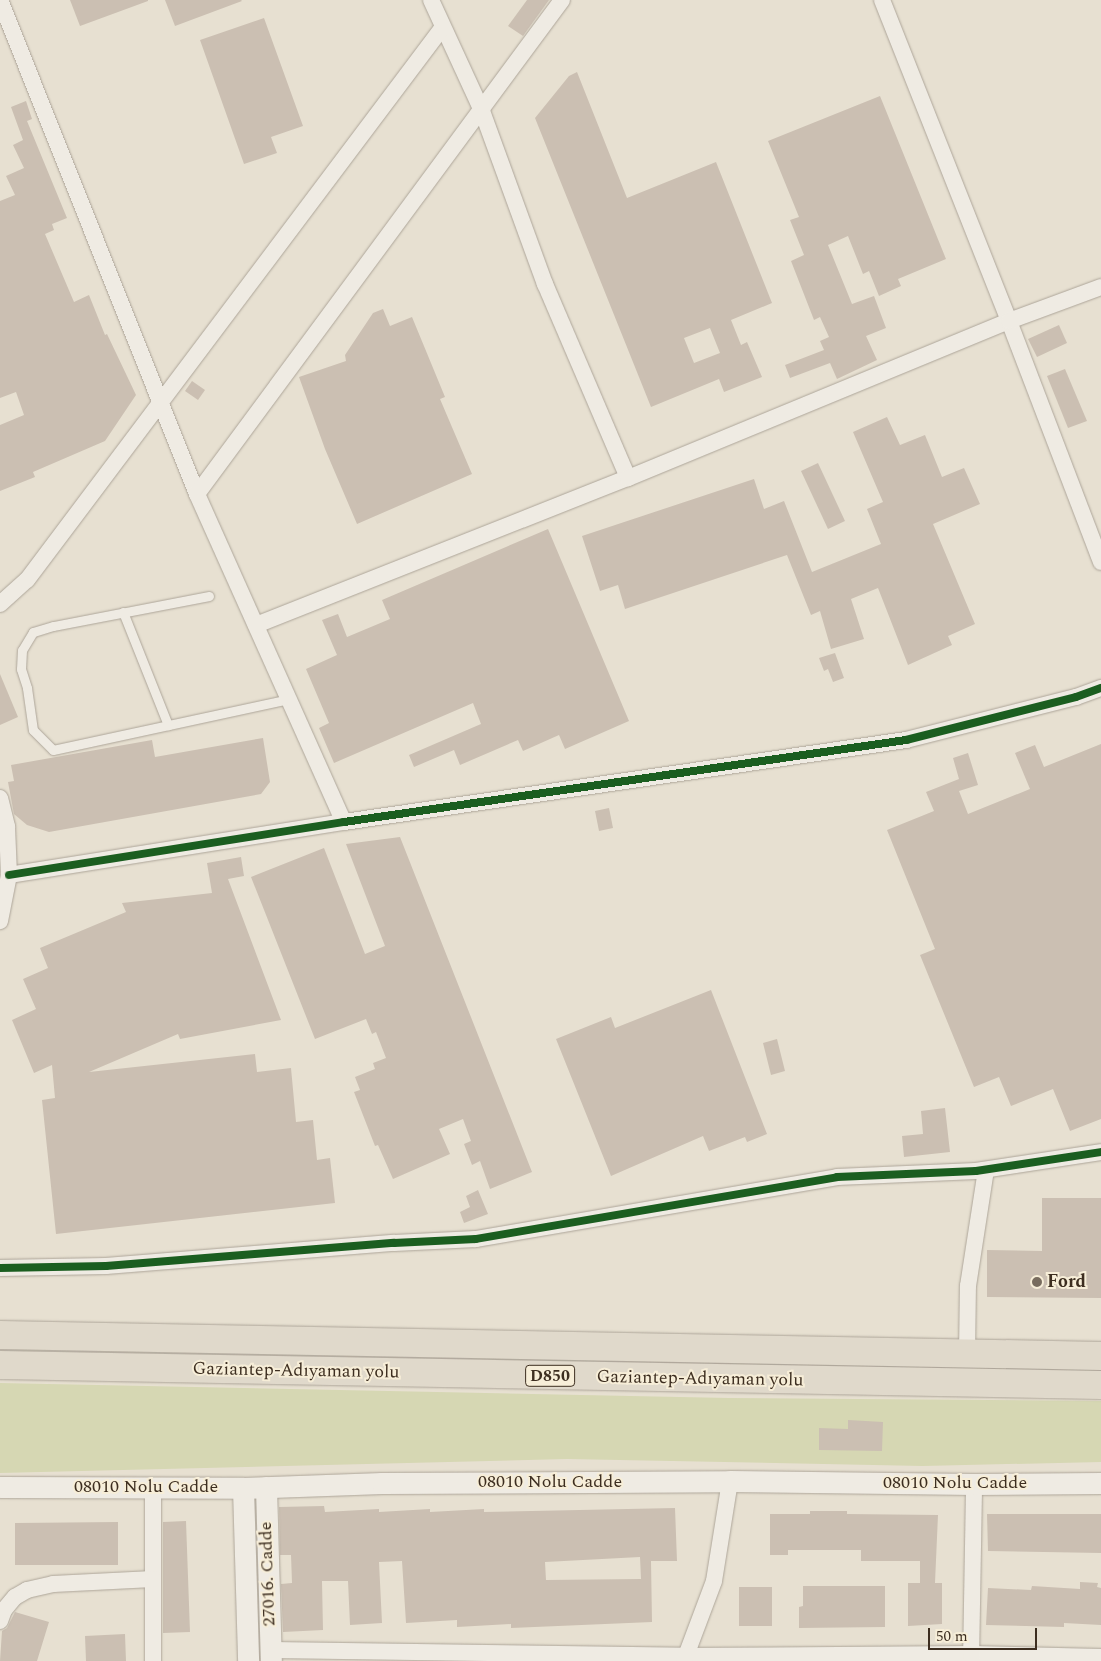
<!DOCTYPE html>
<html>
<head>
<meta charset="utf-8">
<style>
  body { margin:0 }
  #map { position:relative; width:1101px; height:1661px; overflow:hidden; background:#e7e0d1; font-family:Spectral,serif }
  div>[style] { position:absolute }
  .green>* { inset:0; background:#d6d7b3 }
  .building>* { inset:0; background:#cbbfb2 }
  .roads { filter:drop-shadow(0 0 1px #ada599) drop-shadow(0 0 1px #ada599) }
  .service>* { height:9px; margin:-4.5px; padding:0 4.5px; transform-origin:4.5px; border-radius:4.5px; background:#efebe3 }
  .minor>* { height:16px; margin:-8px; padding:0 8px; transform-origin:8px; border-radius:8px; background:#efebe3 }
  .tertiary>* { height:21px; margin:-10.5px; padding:0 10.5px; transform-origin:10.5px; border-radius:10.5px; background:#efebe3 }
  .trunk>* { height:28px; margin:-14px; padding:0 14px; transform-origin:14px; border-radius:14px; background:#e0d9cb }
  .cycleway>* { height:8px; margin:-4px; padding:0 4px; transform-origin:4px; border-radius:4px; background:#1b5e20 }
  .dots>* { width:14px; height:14px; translate:-50% -50%; box-sizing:border-box; border:2px solid #f7eed8; border-radius:50% }
  span { translate:-50% -50%; white-space:nowrap; text-align:center; line-height:1.15; -webkit-text-stroke:4px #f7eed8; paint-order:stroke }
  .shield-label span { padding:1px 4px; background:#f7eed8; border:1px solid; border-radius:4px; -webkit-text-stroke-width:0 }
  .shield-label { font-size:16px; color:#3d2e20; font-weight:700 }
  .poi-label { font-size:18px; color:#3d2e20; font-weight:700 }
  .left { translate:0 -50%; text-align:left }
  .street-label { font-size:18px; color:#3d2e20 }
  .scale { position:absolute; left:928px; top:1628px; width:109px; height:22px; box-sizing:border-box; border:2px solid #3d2e20; border-top:0; padding-left:6px; font-size:15px; line-height:18px; white-space:nowrap; color:#3d2e20; -webkit-text-stroke:4px #f7eed8; paint-order:stroke }
</style>
</head>
<body>
<div id="map">
  <div class="green">
    <div style="clip-path:polygon(0 1383px,729px 1398px,1101px 1401px,1101px 1462px,923px 1466px,567px 1459px,0 1473px)"></div>
  </div>
  <div class="building">
    <div style="clip-path:polygon(70px 0,148px 0,148px 1px,80px 26px)"></div>
    <div style="clip-path:polygon(165px 0,241px 0,242px 1px,175px 26px)"></div>
    <div style="clip-path:polygon(527px 0,549px 0,523px 36px,508px 26px)"></div>
    <div style="clip-path:polygon(264px 18px,303px 126px,271px 137px,277px 153px,244px 164px,200px 40px)"></div>
    <div style="clip-path:polygon(evenodd,577px 72px,627px 198px,716px 162px,772px 303px,731px 320px,741px 345px,747px 342px,762px 377px,724px 392px,719px 379px,651px 407px,535px 118px,569px 76px,577px 72px,710px 328px,720px 353px,694px 363px,684px 338px,710px 328px)"></div>
    <div style="clip-path:polygon(880px 96px,946px 259px,898px 279px,901px 286px,879px 296px,869px 271px,863px 274px,848px 236px,828px 245px,852px 304px,874px 296px,886px 328px,866px 336px,877px 360px,837px 379px,830px 363px,790px 378px,785px 365px,824px 350px,820px 341px,829px 337px,820px 317px,814px 320px,791px 261px,804px 255px,790px 220px,799px 217px,768px 141px)"></div>
    <div style="clip-path:polygon(26px 101px,32px 119px,27px 121px,67px 218px,52px 224px,54px 230px,45px 234px,74px 302px,89px 295px,105px 335px,107px 334px,136px 395px,105px 441px,33px 472px,35px 477px,0 491px,0 425px,24px 415px,16px 392px,0 398px,0 201px,15px 195px,6px 176px,24px 168px,13px 145px,23px 140px,11px 107px)"></div>
    <div style="clip-path:polygon(383px 309px,390px 326px,412px 317px,445px 397px,440px 399px,472px 474px,357px 524px,325px 449px,299px 377px,346px 361px,345px 355px,373px 313px)"></div>
    <div style="clip-path:polygon(1059px 325px,1067px 343px,1037px 357px,1028px 339px)"></div>
    <div style="clip-path:polygon(1065px 369px,1087px 421px,1068px 428px,1047px 376px)"></div>
    <div style="clip-path:polygon(192px 381px,205px 390px,198px 400px,185px 391px)"></div>
    <div style="clip-path:polygon(887px 417px,900px 445px,925px 435px,942px 477px,964px 468px,980px 504px,933px 524px,975px 624px,948px 636px,952px 645px,908px 665px,878px 588px,851px 599px,864px 639px,831px 649px,820px 611px,811px 615px,787px 555px,625px 609px,618px 585px,600px 591px,582px 536px,754px 479px,764px 509px,784px 501px,812px 572px,881px 544px,867px 509px,883px 502px,853px 432px)"></div>
    <div style="clip-path:polygon(818px 463px,845px 521px,828px 529px,801px 471px)"></div>
    <div style="clip-path:polygon(548px 529px,629px 721px,565px 749px,559px 735px,523px 751px,518px 740px,460px 765px,454px 750px,414px 767px,409px 755px,481px 724px,473px 703px,334px 763px,319px 728px,329px 723px,306px 669px,337px 655px,322px 620px,338px 614px,347px 637px,390px 619px,382px 600px)"></div>
    <div style="clip-path:polygon(835px 653px,844px 678px,833px 682px,828px 669px,824px 671px,819px 658px)"></div>
    <div style="clip-path:polygon(0 674px,18px 717px,0 725px)"></div>
    <div style="clip-path:polygon(263px 738px,270px 782px,261px 794px,49px 832px,27px 825px,14px 814px,8px 782px,14px 781px,11px 765px,152px 740px,155px 757px)"></div>
    <div style="clip-path:polygon(1101px 744px,1101px 1119px,1070px 1131px,1053px 1089px,1011px 1106px,999px 1077px,974px 1087px,920px 955px,935px 949px,887px 830px,934px 811px,926px 792px,959px 779px,953px 758px,968px 753px,978px 785px,959px 791px,968px 814px,1030px 789px,1015px 753px,1035px 745px,1044px 767px)"></div>
    <div style="clip-path:polygon(609px 808px,613px 828px,599px 831px,595px 811px)"></div>
    <div style="clip-path:polygon(400px 837px,532px 1172px,490px 1189px,480px 1161px,472px 1165px,464px 1144px,471px 1141px,463px 1119px,439px 1129px,450px 1154px,393px 1179px,378px 1145px,375px 1146px,354px 1092px,360px 1090px,355px 1077px,375px 1069px,373px 1063px,386px 1058px,376px 1032px,372px 1034px,366px 1019px,315px 1039px,251px 877px,324px 848px,365px 954px,385px 946px,346px 844px)"></div>
    <div style="clip-path:polygon(241px 857px,244px 876px,228px 879px,281px 1020px,180px 1039px,178px 1034px,89px 1072px,255px 1054px,257px 1072px,291px 1068px,296px 1122px,313px 1120px,317px 1160px,330px 1158px,335px 1203px,56px 1234px,42px 1100px,55px 1098px,52px 1065px,34px 1073px,12px 1020px,36px 1009px,23px 979px,48px 968px,40px 948px,126px 912px,122px 903px,212px 893px,207px 863px)"></div>
    <div style="clip-path:polygon(711px 990px,767px 1134px,747px 1142px,745px 1137px,709px 1151px,703px 1136px,611px 1176px,556px 1039px,611px 1017px,615px 1028px)"></div>
    <div style="clip-path:polygon(777px 1039px,785px 1071px,771px 1075px,763px 1043px)"></div>
    <div style="clip-path:polygon(945px 1108px,950px 1152px,904px 1157px,902px 1136px,923px 1134px,921px 1111px)"></div>
    <div style="clip-path:polygon(478px 1190px,488px 1214px,464px 1223px,460px 1212px,470px 1207px,466px 1196px)"></div>
    <div style="clip-path:polygon(1042px 1198px,1101px 1198px,1101px 1298px,987px 1297px,987px 1250px,1042px 1251px)"></div>
    <div style="clip-path:polygon(848px 1420px,883px 1422px,882px 1451px,819px 1450px,819px 1428px,848px 1429px)"></div>
    <div style="clip-path:polygon(evenodd,324px 1506px,325px 1512px,379px 1509px,379px 1512px,430px 1509px,430px 1512px,484px 1509px,484px 1512px,675px 1508px,677px 1561px,651px 1561px,652px 1622px,511px 1628px,511px 1624px,457px 1627px,457px 1620px,406px 1623px,402px 1561px,379px 1562px,382px 1623px,350px 1625px,348px 1581px,322px 1581px,323px 1630px,283px 1632px,281px 1584px,292px 1583px,291px 1555px,280px 1555px,279px 1507px,324px 1506px,640px 1557px,641px 1579px,546px 1580px,545px 1562px,640px 1557px)"></div>
    <div style="clip-path:polygon(810px 1511px,847px 1511px,847px 1514px,938px 1515px,935px 1583px,942px 1583px,942px 1624px,908px 1626px,908px 1583px,920px 1583px,920px 1561px,861px 1561px,861px 1550px,788px 1550px,788px 1555px,770px 1555px,770px 1514px,810px 1514px)"></div>
    <div style="clip-path:polygon(987px 1514px,1101px 1514px,1101px 1553px,988px 1551px)"></div>
    <div style="clip-path:polygon(186px 1521px,190px 1632px,163px 1633px,163px 1522px)"></div>
    <div style="clip-path:polygon(118px 1522px,118px 1565px,15px 1565px,15px 1523px)"></div>
    <div style="clip-path:polygon(1080px 1582px,1098px 1583px,1097px 1587px,1101px 1588px,1101px 1625px,1064px 1623px,1064px 1627px,986px 1625px,988px 1588px,1031px 1590px,1032px 1586px,1080px 1589px)"></div>
    <div style="clip-path:polygon(803px 1586px,885px 1586px,885px 1627px,799px 1628px,799px 1607px,803px 1606px)"></div>
    <div style="clip-path:polygon(739px 1587px,772px 1587px,772px 1626px,739px 1626px)"></div>
    <div style="clip-path:polygon(15px 1612px,49px 1622px,37px 1661px,0 1661px,2px 1631px,7px 1628px)"></div>
    <div style="clip-path:polygon(125px 1634px,126px 1661px,86px 1661px,85px 1636px)"></div>
  </div>
  <div class="roads">
    <div class="service">
      <div style="left:209px;top:596px;width:159px;rotate:169.1deg"></div>
      <div style="left:53px;top:626px;width:21px;rotate:163deg"></div>
      <div style="left:33px;top:632px;width:21px;rotate:121deg"></div>
      <div style="left:22px;top:650px;width:19px;rotate:93deg"></div>
      <div style="left:21px;top:669px;width:20px;rotate:72deg"></div>
      <div style="left:27px;top:688px;width:42px;rotate:81.9deg"></div>
      <div style="left:33px;top:730px;width:28px;rotate:45deg"></div>
      <div style="left:53px;top:750px;width:241px;rotate:-12.2deg"></div>
      <div style="left:123px;top:612px;width:122px;rotate:68.3deg"></div>
    </div>
    <div class="minor">
      <div style="left:0;top:0;width:532px;rotate:68.26deg"></div>
      <div style="left:197px;top:494px;width:359px;rotate:65.9deg"></div>
      <div style="left:431px;top:0;width:122px;rotate:65.3deg"></div>
      <div style="left:482px;top:111px;width:184px;rotate:70deg"></div>
      <div style="left:545px;top:284px;width:211px;rotate:66.8deg"></div>
      <div style="left:882px;top:0;width:345px;rotate:68.4deg"></div>
      <div style="left:1009px;top:321px;width:258px;rotate:69.1deg"></div>
      <div style="left:197px;top:494px;width:614px;rotate:-53.54deg"></div>
      <div style="left:0;top:604px;width:36px;rotate:-42deg"></div>
      <div style="left:27px;top:580px;width:691px;rotate:-53.06deg"></div>
      <div style="left:256px;top:625px;width:400px;rotate:-21.6deg"></div>
      <div style="left:628px;top:478px;width:412px;rotate:-22.4deg"></div>
      <div style="left:1009px;top:321px;width:98px;rotate:-20.3deg"></div>
      <div style="left:0;top:798px;width:30px;rotate:76deg"></div>
      <div style="left:7px;top:827px;width:48px;rotate:87.6deg"></div>
      <div style="left:9px;top:875px;width:47px;rotate:101.1deg"></div>
      <div style="left:9px;top:875px;width:339px;rotate:-9deg"></div>
      <div style="left:344px;top:822px;width:568px;rotate:-8.3deg"></div>
      <div style="left:906px;top:740px;width:175px;rotate:-14.2deg"></div>
      <div style="left:1076px;top:697px;width:27px;rotate:-20deg"></div>
      <div style="left:0;top:1268px;width:106px;rotate:-1.1deg"></div>
      <div style="left:106px;top:1266px;width:289px;rotate:-4.6deg"></div>
      <div style="left:394px;top:1243px;width:82px;rotate:-2.8deg"></div>
      <div style="left:476px;top:1239px;width:366px;rotate:-9.7deg"></div>
      <div style="left:837px;top:1177px;width:139px;rotate:-2.5deg"></div>
      <div style="left:976px;top:1171px;width:126px;rotate:-8.6deg"></div>
      <div style="left:967px;top:1354px;width:68px;rotate:-89.2deg"></div>
      <div style="left:968px;top:1286px;width:117px;rotate:-81.2deg"></div>
      <div style="left:153px;top:1488px;width:173px;rotate:90deg"></div>
      <div style="left:0;top:1621px;width:12px;rotate:-70deg"></div>
      <div style="left:4px;top:1610px;width:17px;rotate:-50deg"></div>
      <div style="left:15px;top:1597px;width:14px;rotate:-30deg"></div>
      <div style="left:27px;top:1590px;width:27px;rotate:-13deg"></div>
      <div style="left:53px;top:1584px;width:100px;rotate:-2.9deg"></div>
      <div style="left:271px;top:1650px;width:414px;rotate:0.8deg"></div>
      <div style="left:685px;top:1656px;width:286px;rotate:-0.4deg"></div>
      <div style="left:971px;top:1654px;width:130px;rotate:1.3deg"></div>
      <div style="left:684px;top:1661px;width:85px;rotate:-69.4deg"></div>
      <div style="left:714px;top:1581px;width:101px;rotate:-80.9deg"></div>
      <div style="left:971px;top:1661px;width:177px;rotate:-89deg"></div>
    </div>
    <div class="tertiary">
      <div style="left:0;top:1487px;width:243px;rotate:0.2deg"></div>
      <div style="left:243px;top:1488px;width:139px;rotate:-2.1deg"></div>
      <div style="left:382px;top:1483px;width:348px;rotate:-0.3deg"></div>
      <div style="left:730px;top:1481px;width:244px;rotate:0.7deg"></div>
      <div style="left:974px;top:1484px;width:127px;rotate:-0.5deg"></div>
      <div style="left:266px;top:1487px;width:174px;rotate:88.4deg"></div>
      <div style="left:243px;top:1488px;width:173px;rotate:88.3deg"></div>
    </div>
    <div class="trunk">
      <div style="left:0;top:1335px;width:1101px;rotate:1.09deg"></div>
      <div style="left:0;top:1365px;width:1101px;rotate:1.04deg"></div>
    </div>
  </div>
  <div class="cycleway">
    <div style="left:9px;top:875px;width:339px;rotate:-9deg"></div>
    <div style="left:344px;top:822px;width:568px;rotate:-8.3deg"></div>
    <div style="left:906px;top:740px;width:175px;rotate:-14.2deg"></div>
    <div style="left:1076px;top:697px;width:27px;rotate:-20deg"></div>
    <div style="left:0;top:1268px;width:106px;rotate:-1.1deg"></div>
    <div style="left:106px;top:1266px;width:289px;rotate:-4.6deg"></div>
    <div style="left:394px;top:1243px;width:82px;rotate:-2.8deg"></div>
    <div style="left:476px;top:1239px;width:366px;rotate:-9.7deg"></div>
    <div style="left:837px;top:1177px;width:139px;rotate:-2.5deg"></div>
    <div style="left:976px;top:1171px;width:126px;rotate:-8.6deg"></div>
  </div>
  <div class="dots">
    <div style="left:1037px;top:1282px;background:#786c5e"></div>
  </div>
  <div class="shield-label">
    <span style="left:550px;top:1376px">D850</span>
  </div>
  <div class="poi-label">
    <span class="left" style="left:1047px;top:1282px">Ford</span>
  </div>
  <div class="street-label">
    <span style="left:296px;top:1371px;rotate:1deg">Gaziantep-Adıyaman yolu</span>
    <span style="left:700px;top:1379px;rotate:1deg">Gaziantep-Adıyaman yolu</span>
    <span style="left:550px;top:1482px">08010 Nolu Cadde</span>
    <span style="left:955px;top:1483px">08010 Nolu Cadde</span>
    <span style="left:146px;top:1487px">08010 Nolu Cadde</span>
    <span style="left:268px;top:1574px;rotate:-92deg">27016. Cadde</span>
  </div>
  <div class="scale">50 m</div>
</div>
</body>
</html>
